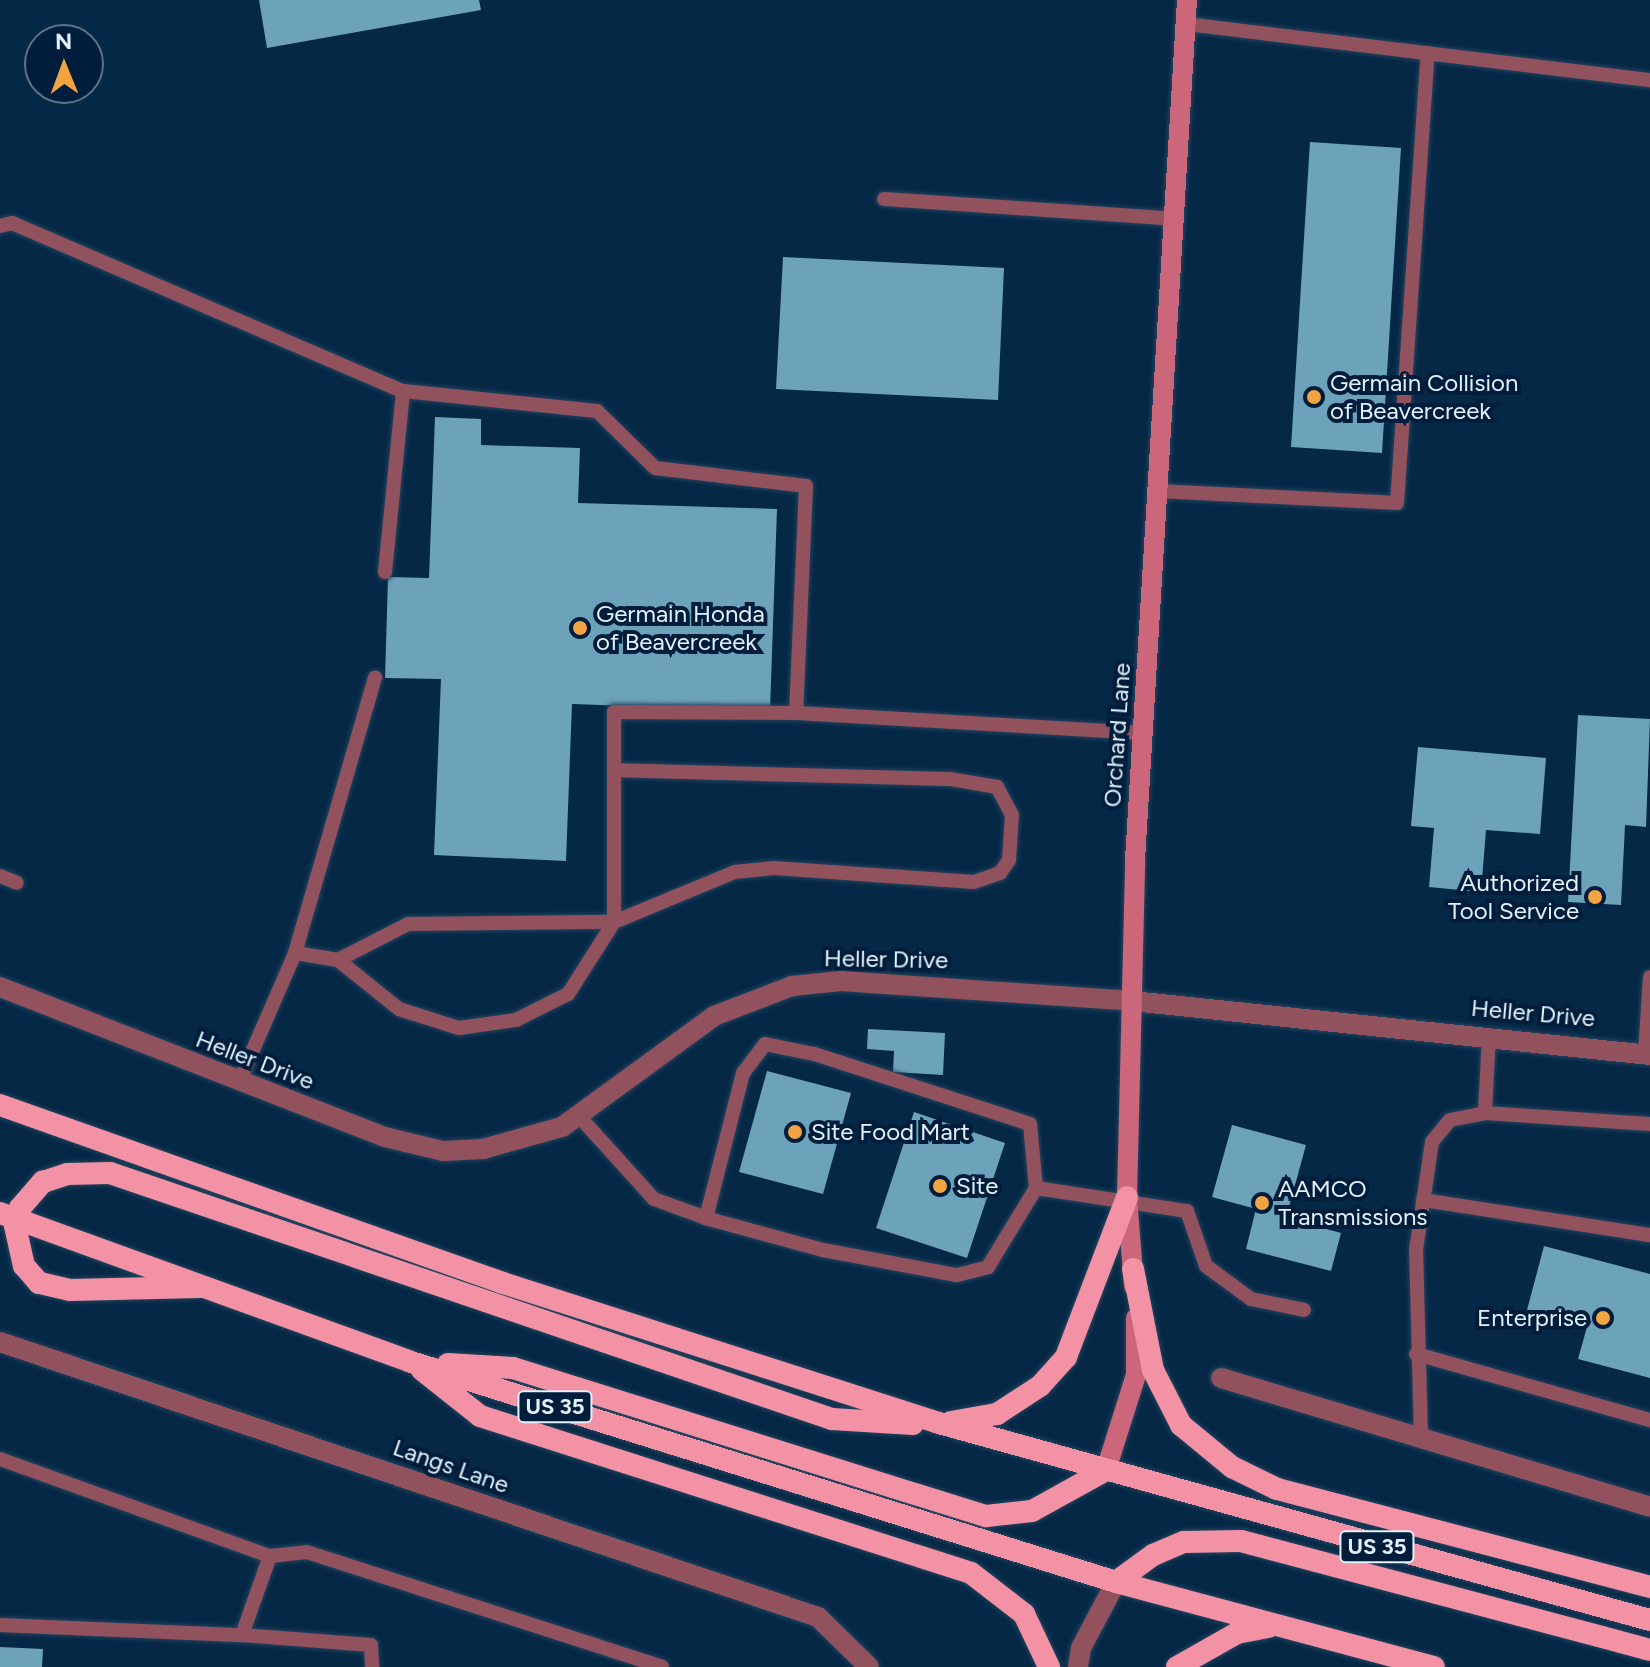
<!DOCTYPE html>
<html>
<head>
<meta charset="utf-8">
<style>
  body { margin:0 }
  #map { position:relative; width:1650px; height:1667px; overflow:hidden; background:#052846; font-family:Figtree,sans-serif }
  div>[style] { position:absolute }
  .building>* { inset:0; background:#6ca2ba }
  .roads { filter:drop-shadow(0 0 2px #24445f) drop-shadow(0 0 2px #24445f) }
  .service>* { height:14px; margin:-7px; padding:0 7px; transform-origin:7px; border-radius:7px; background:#91515d }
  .minor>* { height:20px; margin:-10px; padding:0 10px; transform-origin:10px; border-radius:10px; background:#91515d }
  .tertiary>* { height:20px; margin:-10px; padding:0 10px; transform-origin:10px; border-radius:10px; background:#91515d }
  .secondary>* { height:20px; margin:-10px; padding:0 10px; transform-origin:10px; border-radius:10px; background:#cc677b }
  .trunk>* { height:22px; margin:-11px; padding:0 11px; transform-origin:11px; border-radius:11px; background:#f492a5 }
  .dots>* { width:22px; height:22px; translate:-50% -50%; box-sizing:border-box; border:4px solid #001e3b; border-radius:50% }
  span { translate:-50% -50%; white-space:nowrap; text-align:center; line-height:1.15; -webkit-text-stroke:8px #001e3b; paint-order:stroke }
  .shield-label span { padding:2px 6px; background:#001e3b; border:2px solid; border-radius:6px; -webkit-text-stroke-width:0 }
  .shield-label { font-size:22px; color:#e4f0fc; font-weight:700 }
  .poi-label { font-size:24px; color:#e4f0fc }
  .left { translate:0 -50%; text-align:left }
  .right { translate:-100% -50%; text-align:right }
  .street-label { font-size:24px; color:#e4f0fc }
  .north { position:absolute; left:24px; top:24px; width:80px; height:80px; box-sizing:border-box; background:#001e3b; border:2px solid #5b7288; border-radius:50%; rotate:359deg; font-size:22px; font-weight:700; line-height:32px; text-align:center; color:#e4f0fc }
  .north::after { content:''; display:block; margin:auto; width:28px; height:36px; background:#f3a442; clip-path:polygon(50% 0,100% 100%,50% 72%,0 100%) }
</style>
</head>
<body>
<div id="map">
  <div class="building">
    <div style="clip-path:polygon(259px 0,479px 0,481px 10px,267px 48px)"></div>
    <div style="clip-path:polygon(1310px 142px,1401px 148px,1382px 453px,1291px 447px)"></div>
    <div style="clip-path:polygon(783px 257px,1004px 268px,998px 400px,776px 389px)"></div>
    <div style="clip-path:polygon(435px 417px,481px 419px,481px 445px,580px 448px,578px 503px,777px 509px,770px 711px,572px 704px,566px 861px,434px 855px,441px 679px,385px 678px,388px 577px,429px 578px)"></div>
    <div style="clip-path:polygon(1578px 715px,1650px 719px,1646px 827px,1625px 825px,1621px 905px,1568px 902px)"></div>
    <div style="clip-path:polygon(1418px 747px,1546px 758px,1540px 834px,1486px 830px,1481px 892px,1429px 887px,1434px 828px,1411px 826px)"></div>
    <div style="clip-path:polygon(868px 1029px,945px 1033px,943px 1075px,893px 1072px,894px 1051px,867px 1049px)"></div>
    <div style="clip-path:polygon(767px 1071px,851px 1093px,823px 1194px,739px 1172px)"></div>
    <div style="clip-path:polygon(914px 1112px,1005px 1143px,967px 1258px,876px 1228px)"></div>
    <div style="clip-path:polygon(1232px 1125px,1306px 1145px,1286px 1218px,1341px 1233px,1331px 1271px,1246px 1249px,1256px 1209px,1212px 1197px)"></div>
    <div style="clip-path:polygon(1544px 1246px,1650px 1274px,1650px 1378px,1578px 1359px,1587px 1327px,1527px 1310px)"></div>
    <div style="clip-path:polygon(0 1647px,43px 1649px,42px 1667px,0 1667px)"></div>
  </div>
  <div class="roads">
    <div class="service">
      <div style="left:1186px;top:24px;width:467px;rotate:6.9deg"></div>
      <div style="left:884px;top:199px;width:292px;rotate:3.9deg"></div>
      <div style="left:0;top:226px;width:12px;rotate:-14deg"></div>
      <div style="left:12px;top:223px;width:426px;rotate:23.3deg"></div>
      <div style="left:403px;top:391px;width:195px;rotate:5.9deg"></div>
      <div style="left:597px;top:411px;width:81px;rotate:44.5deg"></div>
      <div style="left:655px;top:468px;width:152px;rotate:6.8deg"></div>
      <div style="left:806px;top:486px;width:227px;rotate:92.5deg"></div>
      <div style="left:796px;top:713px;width:349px;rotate:3.3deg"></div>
      <div style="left:1160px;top:491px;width:237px;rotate:2.9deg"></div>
      <div style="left:1397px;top:503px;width:451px;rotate:-86.1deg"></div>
      <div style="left:385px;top:572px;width:182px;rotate:-84.3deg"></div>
      <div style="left:0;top:876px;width:18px;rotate:22deg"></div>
      <div style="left:295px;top:953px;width:287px;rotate:-73.8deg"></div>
      <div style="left:338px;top:960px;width:78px;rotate:38.8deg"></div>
      <div style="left:399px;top:1009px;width:63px;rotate:17.6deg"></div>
      <div style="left:459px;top:1028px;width:58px;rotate:-8deg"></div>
      <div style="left:516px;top:1020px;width:58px;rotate:-26.6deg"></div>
      <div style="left:568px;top:994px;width:85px;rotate:-57.4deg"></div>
      <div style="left:614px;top:922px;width:131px;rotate:-22.5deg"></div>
      <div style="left:735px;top:872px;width:39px;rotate:-6deg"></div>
      <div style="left:774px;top:868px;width:200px;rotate:4deg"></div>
      <div style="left:974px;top:882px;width:28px;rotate:-19deg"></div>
      <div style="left:1000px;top:873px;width:16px;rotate:-55deg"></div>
      <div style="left:1009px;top:860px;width:45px;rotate:-86.2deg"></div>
      <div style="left:1012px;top:815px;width:32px;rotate:-118deg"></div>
      <div style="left:997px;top:787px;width:48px;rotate:-170.3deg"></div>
      <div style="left:950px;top:779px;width:334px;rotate:-178.5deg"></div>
      <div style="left:1645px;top:1053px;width:76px;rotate:-86.2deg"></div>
      <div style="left:239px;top:1082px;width:141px;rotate:-66.5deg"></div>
      <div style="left:295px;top:953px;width:44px;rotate:9.2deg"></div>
      <div style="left:338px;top:960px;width:79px;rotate:-27.2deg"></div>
      <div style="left:408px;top:924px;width:206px;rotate:-0.6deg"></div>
      <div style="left:614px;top:922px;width:210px;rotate:-90deg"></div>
      <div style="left:614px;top:712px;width:182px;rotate:0.3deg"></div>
      <div style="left:1485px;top:1113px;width:165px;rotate:3.8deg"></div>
      <div style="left:578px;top:1115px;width:113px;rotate:47.9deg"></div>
      <div style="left:654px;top:1199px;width:55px;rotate:20.1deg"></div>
      <div style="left:706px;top:1218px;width:3px;rotate:18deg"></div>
      <div style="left:709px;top:1219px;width:118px;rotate:15.2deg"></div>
      <div style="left:823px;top:1250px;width:136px;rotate:10.6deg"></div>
      <div style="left:957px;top:1275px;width:32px;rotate:-14deg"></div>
      <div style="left:988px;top:1267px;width:92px;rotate:-58.7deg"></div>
      <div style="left:1036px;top:1188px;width:64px;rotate:-95.4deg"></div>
      <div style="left:1030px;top:1124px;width:227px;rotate:-162deg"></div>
      <div style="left:814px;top:1054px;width:50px;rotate:-168.5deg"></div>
      <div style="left:765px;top:1044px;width:36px;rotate:127deg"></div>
      <div style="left:743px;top:1073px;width:150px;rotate:104.3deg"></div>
      <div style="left:1036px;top:1188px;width:153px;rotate:8.7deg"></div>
      <div style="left:1187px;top:1211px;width:58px;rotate:70.9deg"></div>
      <div style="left:1206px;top:1266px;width:56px;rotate:36.3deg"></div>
      <div style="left:1251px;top:1299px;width:54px;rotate:11.7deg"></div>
      <div style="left:1423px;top:1200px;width:230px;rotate:8.8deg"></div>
      <div style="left:1416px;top:1354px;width:243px;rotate:15.8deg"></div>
      <div style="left:1421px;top:1438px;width:188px;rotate:-91.5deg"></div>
      <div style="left:1416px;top:1250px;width:109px;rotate:-81.6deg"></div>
      <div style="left:1432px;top:1142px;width:28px;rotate:-51deg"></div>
      <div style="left:1450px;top:1120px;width:36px;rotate:-11deg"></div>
      <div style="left:1485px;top:1113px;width:78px;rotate:-87.1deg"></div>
      <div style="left:0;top:1459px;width:287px;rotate:19.8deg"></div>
      <div style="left:270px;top:1556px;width:37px;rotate:-6deg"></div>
      <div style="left:307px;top:1552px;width:373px;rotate:17.9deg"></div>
      <div style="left:0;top:1625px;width:242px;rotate:2.4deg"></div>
      <div style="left:242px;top:1635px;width:84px;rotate:-70.5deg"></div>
      <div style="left:242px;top:1635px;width:129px;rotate:4.4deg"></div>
      <div style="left:371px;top:1645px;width:22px;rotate:87deg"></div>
    </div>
    <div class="minor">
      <div style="left:1132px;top:1001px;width:521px;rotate:5.95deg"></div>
      <div style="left:0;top:1342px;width:863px;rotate:18.58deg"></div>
      <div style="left:818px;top:1617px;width:71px;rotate:44.4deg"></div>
      <div style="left:1221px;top:1378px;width:448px;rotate:16.7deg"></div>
    </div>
    <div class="tertiary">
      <div style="left:0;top:987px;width:413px;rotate:21.3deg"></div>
      <div style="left:385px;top:1137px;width:60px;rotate:13.6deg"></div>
      <div style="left:443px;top:1151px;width:40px;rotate:-2.9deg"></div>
      <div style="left:483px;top:1149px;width:82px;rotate:-15.6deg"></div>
      <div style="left:562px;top:1127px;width:188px;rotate:-36.1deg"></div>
      <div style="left:714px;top:1016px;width:84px;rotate:-21deg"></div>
      <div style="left:792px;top:986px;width:49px;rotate:-5.8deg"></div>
      <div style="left:841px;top:981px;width:292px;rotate:3.9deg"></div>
      <div style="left:1078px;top:1667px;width:19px;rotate:-81deg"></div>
      <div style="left:1081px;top:1648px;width:75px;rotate:-62.1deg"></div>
    </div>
    <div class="secondary">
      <div style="left:1134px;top:1286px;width:89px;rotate:-94.5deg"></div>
      <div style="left:1127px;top:1197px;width:337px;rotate:-88.6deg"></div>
      <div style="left:1135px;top:860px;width:862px;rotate:-86.54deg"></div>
      <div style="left:1106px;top:1470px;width:100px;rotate:-72.5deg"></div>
      <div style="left:1136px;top:1375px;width:57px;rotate:-90deg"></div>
    </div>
    <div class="trunk">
      <div style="left:0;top:1105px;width:534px;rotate:19.49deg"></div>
      <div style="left:503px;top:1283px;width:458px;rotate:17.8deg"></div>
      <div style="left:939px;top:1423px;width:738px;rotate:15.49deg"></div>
      <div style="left:0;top:1213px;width:437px;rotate:19.9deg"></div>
      <div style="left:411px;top:1362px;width:739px;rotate:17.33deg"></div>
      <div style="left:1116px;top:1582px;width:329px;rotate:15deg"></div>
      <div style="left:1133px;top:1269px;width:103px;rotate:78.8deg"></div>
      <div style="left:1153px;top:1370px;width:62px;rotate:63deg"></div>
      <div style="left:1181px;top:1425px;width:66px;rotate:39.5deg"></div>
      <div style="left:1232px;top:1467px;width:50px;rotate:26.1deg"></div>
      <div style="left:1277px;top:1489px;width:386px;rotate:14.7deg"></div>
      <div style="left:199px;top:1287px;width:129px;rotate:178.7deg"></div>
      <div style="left:70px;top:1290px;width:32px;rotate:-167deg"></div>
      <div style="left:39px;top:1283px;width:23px;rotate:-131deg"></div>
      <div style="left:24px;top:1266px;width:41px;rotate:-102.7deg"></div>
      <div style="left:15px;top:1226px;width:19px;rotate:-74deg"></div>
      <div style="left:20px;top:1208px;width:35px;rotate:-49deg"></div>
      <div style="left:43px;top:1182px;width:25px;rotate:-18deg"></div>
      <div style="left:67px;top:1174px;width:43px;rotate:-1.3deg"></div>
      <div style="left:110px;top:1173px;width:763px;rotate:18.82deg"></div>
      <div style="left:832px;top:1419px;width:81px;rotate:3.5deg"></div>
      <div style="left:448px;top:1364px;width:65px;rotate:3.5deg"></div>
      <div style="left:513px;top:1368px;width:496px;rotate:17.4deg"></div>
      <div style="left:986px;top:1516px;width:46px;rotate:-6.2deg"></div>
      <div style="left:1032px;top:1511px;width:85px;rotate:-29deg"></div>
      <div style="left:422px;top:1370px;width:74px;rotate:38.4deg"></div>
      <div style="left:480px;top:1416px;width:515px;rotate:17.73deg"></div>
      <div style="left:971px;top:1573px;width:67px;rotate:37.7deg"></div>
      <div style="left:1024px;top:1614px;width:59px;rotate:64.7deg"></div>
      <div style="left:951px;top:1422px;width:47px;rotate:-9.9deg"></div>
      <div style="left:997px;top:1414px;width:51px;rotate:-33.1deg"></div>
      <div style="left:1040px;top:1386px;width:39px;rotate:-48deg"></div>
      <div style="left:1066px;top:1357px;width:171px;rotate:-69.1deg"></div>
      <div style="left:1116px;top:1582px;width:46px;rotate:-36.1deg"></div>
      <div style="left:1153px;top:1555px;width:34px;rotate:-23deg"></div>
      <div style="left:1184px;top:1542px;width:57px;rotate:-1deg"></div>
      <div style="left:1241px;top:1541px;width:423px;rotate:14.9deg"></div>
      <div style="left:1177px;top:1667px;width:69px;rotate:-29.5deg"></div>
      <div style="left:1237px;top:1633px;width:33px;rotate:-11deg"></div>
    </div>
  </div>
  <div class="dots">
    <div style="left:1314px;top:397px;background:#f3a442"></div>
    <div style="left:580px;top:628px;background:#f3a442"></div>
    <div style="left:1595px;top:897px;background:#f3a442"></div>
    <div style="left:795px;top:1132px;background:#f3a442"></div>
    <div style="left:940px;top:1186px;background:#f3a442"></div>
    <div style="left:1262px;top:1203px;background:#f3a442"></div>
    <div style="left:1603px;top:1318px;background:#f3a442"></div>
  </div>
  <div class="shield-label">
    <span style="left:555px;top:1407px">US 35</span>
    <span style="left:1377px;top:1547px">US 35</span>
  </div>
  <div class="poi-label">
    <span class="left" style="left:1330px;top:397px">Germain Collision<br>of Beavercreek</span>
    <span class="left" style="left:596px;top:628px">Germain Honda<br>of Beavercreek</span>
    <span class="right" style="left:1579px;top:897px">Authorized<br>Tool Service</span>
    <span class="left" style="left:811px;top:1132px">Site Food Mart</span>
    <span class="left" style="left:956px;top:1186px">Site</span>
    <span class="left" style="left:1278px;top:1203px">AAMCO<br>Transmissions</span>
    <span class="right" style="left:1587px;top:1318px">Enterprise</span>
  </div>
  <div class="street-label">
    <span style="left:1117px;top:735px;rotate:-86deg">Orchard Lane</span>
    <span style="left:886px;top:959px;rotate:1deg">Heller Drive</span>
    <span style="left:1533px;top:1013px;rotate:5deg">Heller Drive</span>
    <span style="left:255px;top:1060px;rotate:21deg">Heller Drive</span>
    <span style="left:451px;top:1466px;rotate:19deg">Langs Lane</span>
  </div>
  <div class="north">N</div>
</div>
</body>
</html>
